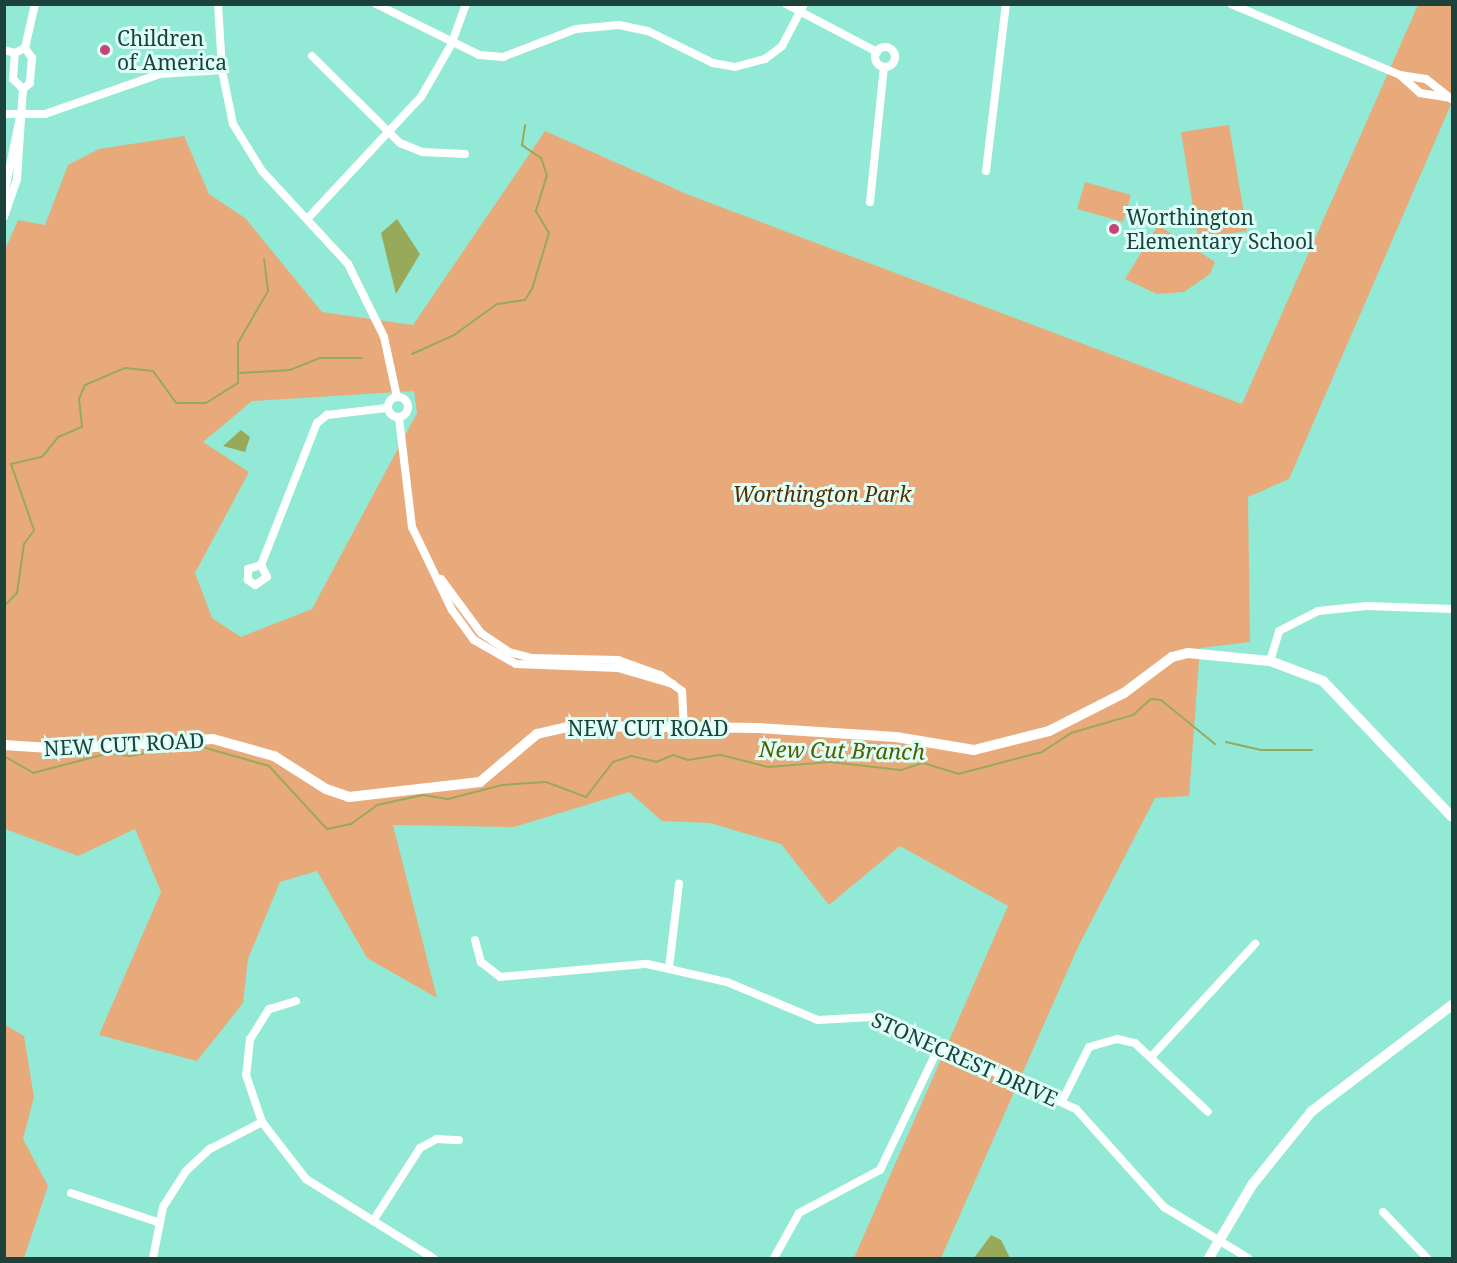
<!DOCTYPE html>
<html>
<head>
<meta charset="utf-8">
<style>
  body { margin:0 }
  #map { position:relative; width:1457px; height:1263px; overflow:hidden; background:#92e9d6; font-family:"Noto Serif",serif }
  div>[style] { position:absolute }
  .green>* { inset:0; background:#e8aa7b }
  .water>* { inset:0; background:#99a95a }
  .stream>* { height:2px; margin:-1px; padding:0 1px; transform-origin:1px; border-radius:1px; background:#99a95a }
  .street>* { height:8px; margin:-4px; padding:0 4px; transform-origin:4px; border-radius:4px; background:#fff }
  .street>.ring { margin:-4px; padding:0; box-sizing:content-box; background:none; border:8px solid #fff; border-radius:50% }
  .secondary>* { height:10px; margin:-5px; padding:0 5px; transform-origin:5px; border-radius:5px; background:#fff }
  .dots>* { width:16px; height:16px; translate:-50% -50%; box-sizing:border-box; border:3px solid #defff7; border-radius:50% }
  span { translate:-50% -50%; white-space:nowrap; text-align:center; line-height:1.15; -webkit-text-stroke:6px #defff7; paint-order:stroke }
  .poi-label { font-size:21px; color:#1d423b }
  .left { translate:0 -50%; text-align:left }
  .park-label { font-size:21px; color:#572c00; font-style:italic }
  .street-label { font-size:21px; color:#1d423b }
  .water-label { font-size:22px; color:#525f00; font-style:italic }
  .frame { position:absolute; inset:0; border:6px solid #1d423b; pointer-events:none }
</style>
</head>
<body>
<div id="map">
  <div class="green">
    <div style="clip-path:polygon(evenodd,1418px 5px,1452px 5px,1452px 102px,1289px 479px,1248px 497px,1250px 642px,1200px 648px,1189px 796px,1155px 798px,1078px 947px,941px 1258px,854px 1258px,1008px 906px,900px 846px,829px 905px,781px 844px,710px 823px,662px 821px,629px 792px,514px 827px,393px 825px,437px 998px,367px 958px,317px 871px,280px 882px,248px 959px,243px 1003px,197px 1061px,99px 1035px,161px 892px,135px 829px,78px 856px,5px 829px,4px 252px,18px 220px,45px 225px,68px 165px,99px 149px,184px 136px,209px 194px,245px 218px,322px 312px,413px 325px,545px 131px,689px 195px,1242px 404px,1418px 5px,414px 391px,417px 413px,312px 609px,241px 637px,212px 618px,195px 573px,249px 472px,203px 442px,252px 401px,414px 391px)"></div>
    <div style="clip-path:polygon(1229px 125px,1247px 231px,1198px 238px,1181px 132px)"></div>
    <div style="clip-path:polygon(1085px 182px,1131px 195px,1123px 222px,1077px 209px)"></div>
    <div style="clip-path:polygon(1158px 225px,1215px 262px,1210px 274px,1184px 292px,1157px 294px,1125px 279px)"></div>
    <div style="clip-path:polygon(4px 1024px,24px 1036px,34px 1097px,23px 1139px,48px 1186px,24px 1258px,5px 1258px)"></div>
  </div>
  <div class="water">
    <div style="clip-path:polygon(397px 219px,420px 254px,396px 294px,381px 233px)"></div>
    <div style="clip-path:polygon(241px 430px,250px 437px,245px 452px,223px 446px)"></div>
    <div style="clip-path:polygon(991px 1235px,1001px 1240px,1010px 1258px,974px 1258px)"></div>
  </div>
  <div class="stream">
    <div style="left:412px;top:354px;width:46px;rotate:-24.3deg"></div>
    <div style="left:454px;top:335px;width:53px;rotate:-35.8deg"></div>
    <div style="left:497px;top:304px;width:28px;rotate:-8deg"></div>
    <div style="left:525px;top:300px;width:13px;rotate:-58deg"></div>
    <div style="left:532px;top:289px;width:59px;rotate:-73.1deg"></div>
    <div style="left:549px;top:233px;width:26px;rotate:-121deg"></div>
    <div style="left:536px;top:211px;width:37px;rotate:-73deg"></div>
    <div style="left:547px;top:176px;width:19px;rotate:-108deg"></div>
    <div style="left:541px;top:158px;width:23px;rotate:-146deg"></div>
    <div style="left:522px;top:145px;width:20px;rotate:-81deg"></div>
    <div style="left:240px;top:373px;width:50px;rotate:-3.4deg"></div>
    <div style="left:290px;top:370px;width:31px;rotate:-22deg"></div>
    <div style="left:319px;top:358px;width:43px"></div>
    <div style="left:4px;top:606px;width:18px;rotate:-45deg"></div>
    <div style="left:17px;top:593px;width:49px;rotate:-81.9deg"></div>
    <div style="left:24px;top:544px;width:17px;rotate:-54deg"></div>
    <div style="left:34px;top:530px;width:70px;rotate:-109.2deg"></div>
    <div style="left:11px;top:464px;width:32px;rotate:-13deg"></div>
    <div style="left:42px;top:457px;width:26px;rotate:-51deg"></div>
    <div style="left:58px;top:437px;width:26px;rotate:-23deg"></div>
    <div style="left:82px;top:427px;width:28px;rotate:-96deg"></div>
    <div style="left:79px;top:399px;width:15px;rotate:-67deg"></div>
    <div style="left:85px;top:385px;width:43px;rotate:-23deg"></div>
    <div style="left:125px;top:368px;width:28px;rotate:6deg"></div>
    <div style="left:153px;top:371px;width:39px;rotate:54deg"></div>
    <div style="left:176px;top:403px;width:30px"></div>
    <div style="left:206px;top:403px;width:38px;rotate:-32deg"></div>
    <div style="left:238px;top:383px;width:40px;rotate:-90deg"></div>
    <div style="left:238px;top:343px;width:60px;rotate:-60deg"></div>
    <div style="left:268px;top:291px;width:32px;rotate:-97deg"></div>
    <div style="left:1226px;top:742px;width:36px;rotate:13deg"></div>
    <div style="left:1261px;top:750px;width:51px"></div>
    <div style="left:195px;top:745px;width:77px;rotate:15.8deg"></div>
    <div style="left:269px;top:766px;width:86px;rotate:47.4deg"></div>
    <div style="left:327px;top:829px;width:25px;rotate:-12deg"></div>
    <div style="left:351px;top:824px;width:32px;rotate:-36deg"></div>
    <div style="left:377px;top:805px;width:47px;rotate:-12.3deg"></div>
    <div style="left:423px;top:795px;width:25px;rotate:9deg"></div>
    <div style="left:448px;top:799px;width:56px;rotate:-14.5deg"></div>
    <div style="left:502px;top:785px;width:44px;rotate:-3.9deg"></div>
    <div style="left:546px;top:782px;width:43px;rotate:20.6deg"></div>
    <div style="left:586px;top:797px;width:44px;rotate:-52.4deg"></div>
    <div style="left:613px;top:762px;width:19px;rotate:-18deg"></div>
    <div style="left:631px;top:756px;width:26px;rotate:13deg"></div>
    <div style="left:656px;top:762px;width:18px;rotate:-22deg"></div>
    <div style="left:673px;top:755px;width:16px;rotate:18deg"></div>
    <div style="left:688px;top:760px;width:33px;rotate:-9deg"></div>
    <div style="left:721px;top:755px;width:49px;rotate:14.3deg"></div>
    <div style="left:768px;top:767px;width:62px;rotate:-4.6deg"></div>
    <div style="left:830px;top:762px;width:71px;rotate:6.4deg"></div>
    <div style="left:901px;top:770px;width:23px;rotate:-18deg"></div>
    <div style="left:923px;top:763px;width:37px;rotate:17deg"></div>
    <div style="left:958px;top:774px;width:87px;rotate:-14.7deg"></div>
    <div style="left:1042px;top:752px;width:35px;rotate:-33deg"></div>
    <div style="left:1071px;top:733px;width:65px;rotate:-16.2deg"></div>
    <div style="left:1133px;top:715px;width:24px;rotate:-42deg"></div>
    <div style="left:1151px;top:699px;width:10px;rotate:6deg"></div>
    <div style="left:1161px;top:700px;width:70px;rotate:39.2deg"></div>
    <div style="left:4px;top:756px;width:34px;rotate:30deg"></div>
    <div style="left:33px;top:773px;width:79px;rotate:-14.7deg"></div>
    <div style="left:109px;top:753px;width:20px;rotate:9deg"></div>
    <div style="left:129px;top:756px;width:61px;rotate:-9.5deg"></div>
  </div>
  <div class="street">
    <div style="left:218px;top:4px;width:66px;rotate:86.5deg"></div>
    <div style="left:222px;top:70px;width:55px;rotate:78.5deg"></div>
    <div style="left:233px;top:124px;width:55px;rotate:58.3deg"></div>
    <div style="left:262px;top:171px;width:127px;rotate:47.2deg"></div>
    <div style="left:348px;top:264px;width:81px;rotate:63.7deg"></div>
    <div style="left:384px;top:337px;width:61px;rotate:77.8deg"></div>
    <div style="left:376px;top:4px;width:115px;rotate:26.3deg"></div>
    <div style="left:479px;top:55px;width:24px;rotate:5deg"></div>
    <div style="left:503px;top:57px;width:78px;rotate:-21deg"></div>
    <div style="left:576px;top:29px;width:43px;rotate:-5.3deg"></div>
    <div style="left:619px;top:25px;width:30px;rotate:12deg"></div>
    <div style="left:648px;top:31px;width:72px;rotate:26.2deg"></div>
    <div style="left:713px;top:63px;width:22px;rotate:10deg"></div>
    <div style="left:735px;top:67px;width:31px;rotate:-15deg"></div>
    <div style="left:765px;top:59px;width:21px;rotate:-37deg"></div>
    <div style="left:782px;top:46px;width:47px;rotate:-62.4deg"></div>
    <div style="left:786px;top:4px;width:103px;rotate:27.8deg"></div>
    <div style="left:1231px;top:4px;width:183px;rotate:22.8deg"></div>
    <div style="left:1400px;top:75px;width:26px;rotate:9deg"></div>
    <div style="left:1426px;top:79px;width:33px;rotate:38deg"></div>
    <div class="ring" style="left:875px;top:47px;width:12px;height:12px"></div>
    <div style="left:25px;top:48px;width:12px;rotate:55deg"></div>
    <div style="left:32px;top:58px;width:25px;rotate:95deg"></div>
    <div style="left:30px;top:83px;width:9px;rotate:139deg"></div>
    <div style="left:23px;top:89px;width:14px;rotate:-135deg"></div>
    <div style="left:13px;top:79px;width:26px;rotate:-86deg"></div>
    <div style="left:15px;top:53px;width:11px;rotate:-27deg"></div>
    <div style="left:25px;top:48px;width:45px;rotate:-77.2deg"></div>
    <div style="left:4px;top:50px;width:11px;rotate:15deg"></div>
    <div style="left:312px;top:56px;width:124px;rotate:44.7deg"></div>
    <div style="left:400px;top:143px;width:24px;rotate:22deg"></div>
    <div style="left:422px;top:152px;width:43px;rotate:2.7deg"></div>
    <div style="left:1400px;top:75px;width:27px;rotate:42deg"></div>
    <div style="left:1420px;top:93px;width:30px;rotate:9deg"></div>
    <div style="left:4px;top:114px;width:41px"></div>
    <div style="left:45px;top:114px;width:122px;rotate:-19.2deg"></div>
    <div style="left:160px;top:74px;width:62px;rotate:-3.7deg"></div>
    <div style="left:986px;top:171px;width:168px;rotate:-83.2deg"></div>
    <div style="left:4px;top:195px;width:80px;rotate:-78.4deg"></div>
    <div style="left:870px;top:202px;width:136px;rotate:-84.1deg"></div>
    <div style="left:4px;top:217px;width:40px;rotate:-71.1deg"></div>
    <div style="left:17px;top:179px;width:90px;rotate:-86.2deg"></div>
    <div style="left:309px;top:217px;width:164px;rotate:-47deg"></div>
    <div style="left:421px;top:97px;width:60px;rotate:-60deg"></div>
    <div style="left:451px;top:45px;width:44px;rotate:-69.9deg"></div>
    <div class="ring" style="left:388px;top:397px;width:12px;height:12px"></div>
    <div style="left:399px;top:418px;width:110px;rotate:83.2deg"></div>
    <div style="left:412px;top:527px;width:92px;rotate:64.3deg"></div>
    <div style="left:452px;top:610px;width:37px;rotate:54deg"></div>
    <div style="left:474px;top:640px;width:48px;rotate:29.7deg"></div>
    <div style="left:516px;top:664px;width:102px;rotate:2.2deg"></div>
    <div style="left:618px;top:668px;width:57px;rotate:16.2deg"></div>
    <div style="left:261px;top:565px;width:13px;rotate:63deg"></div>
    <div style="left:267px;top:577px;width:14px;rotate:146deg"></div>
    <div style="left:255px;top:585px;width:9px;rotate:-144deg"></div>
    <div style="left:248px;top:580px;width:11px;rotate:-90deg"></div>
    <div style="left:248px;top:569px;width:14px;rotate:-17deg"></div>
    <div style="left:261px;top:565px;width:153px;rotate:-68.5deg"></div>
    <div style="left:317px;top:423px;width:13px;rotate:-39deg"></div>
    <div style="left:327px;top:415px;width:60px;rotate:-6.7deg"></div>
    <div style="left:441px;top:579px;width:67px;rotate:53.5deg"></div>
    <div style="left:481px;top:633px;width:34px;rotate:34deg"></div>
    <div style="left:509px;top:652px;width:23px;rotate:15deg"></div>
    <div style="left:531px;top:658px;width:87px;rotate:1.3deg"></div>
    <div style="left:618px;top:660px;width:45px;rotate:19.7deg"></div>
    <div style="left:660px;top:675px;width:27px;rotate:36deg"></div>
    <div style="left:682px;top:691px;width:34px;rotate:87deg"></div>
    <div style="left:1270px;top:661px;width:31px;rotate:-73deg"></div>
    <div style="left:1279px;top:631px;width:44px;rotate:-27.1deg"></div>
    <div style="left:1318px;top:611px;width:49px;rotate:-5.8deg"></div>
    <div style="left:1367px;top:606px;width:85px;rotate:2deg"></div>
    <div style="left:475px;top:940px;width:23px;rotate:75deg"></div>
    <div style="left:481px;top:962px;width:24px;rotate:38deg"></div>
    <div style="left:500px;top:977px;width:148px;rotate:-5.1deg"></div>
    <div style="left:647px;top:964px;width:82px;rotate:12.7deg"></div>
    <div style="left:727px;top:982px;width:99px;rotate:22.7deg"></div>
    <div style="left:818px;top:1020px;width:54px;rotate:-3.2deg"></div>
    <div style="left:872px;top:1017px;width:224px;rotate:24.3deg"></div>
    <div style="left:1076px;top:1109px;width:132px;rotate:48.1deg"></div>
    <div style="left:1164px;top:1207px;width:98px;rotate:31.3deg"></div>
    <div style="left:669px;top:968px;width:85px;rotate:-83.2deg"></div>
    <div style="left:296px;top:1001px;width:28px;rotate:163deg"></div>
    <div style="left:269px;top:1009px;width:36px;rotate:122deg"></div>
    <div style="left:250px;top:1039px;width:36px;rotate:96deg"></div>
    <div style="left:246px;top:1075px;width:50px;rotate:71.2deg"></div>
    <div style="left:262px;top:1122px;width:72px;rotate:52.3deg"></div>
    <div style="left:306px;top:1179px;width:150px;rotate:31.9deg"></div>
    <div style="left:1151px;top:1057px;width:154px;rotate:-47.4deg"></div>
    <div style="left:1062px;top:1101px;width:60px;rotate:-63.4deg"></div>
    <div style="left:1089px;top:1047px;width:29px;rotate:-16deg"></div>
    <div style="left:1117px;top:1039px;width:18px;rotate:13deg"></div>
    <div style="left:1135px;top:1043px;width:100px;rotate:43.4deg"></div>
    <div style="left:71px;top:1193px;width:91px;rotate:18.6deg"></div>
    <div style="left:1383px;top:1212px;width:64px;rotate:46.3deg"></div>
    <div style="left:373px;top:1221px;width:87px;rotate:-57.2deg"></div>
    <div style="left:420px;top:1148px;width:19px;rotate:-28deg"></div>
    <div style="left:437px;top:1139px;width:22px;rotate:3deg"></div>
    <div style="left:153px;top:1258px;width:52px;rotate:-78.9deg"></div>
    <div style="left:163px;top:1207px;width:43px;rotate:-57.4deg"></div>
    <div style="left:186px;top:1171px;width:33px;rotate:-43deg"></div>
    <div style="left:210px;top:1149px;width:59px;rotate:-27.4deg"></div>
    <div style="left:774px;top:1258px;width:51px;rotate:-60.9deg"></div>
    <div style="left:799px;top:1213px;width:92px;rotate:-28deg"></div>
    <div style="left:880px;top:1170px;width:136px;rotate:-64.4deg"></div>
  </div>
  <div class="secondary">
    <div style="left:4px;top:745px;width:61px;rotate:3.8deg"></div>
    <div style="left:65px;top:749px;width:148px;rotate:-3.9deg"></div>
    <div style="left:213px;top:739px;width:63px;rotate:15.6deg"></div>
    <div style="left:274px;top:756px;width:62px;rotate:32.4deg"></div>
    <div style="left:326px;top:789px;width:24px;rotate:19deg"></div>
    <div style="left:349px;top:797px;width:132px;rotate:-6.5deg"></div>
    <div style="left:480px;top:782px;width:75px;rotate:-40.1deg"></div>
    <div style="left:537px;top:734px;width:35px;rotate:-13deg"></div>
    <div style="left:571px;top:726px;width:188px;rotate:0.6deg"></div>
    <div style="left:759px;top:728px;width:137px;rotate:3.8deg"></div>
    <div style="left:896px;top:737px;width:79px;rotate:9.5deg"></div>
    <div style="left:974px;top:750px;width:77px;rotate:-14.2deg"></div>
    <div style="left:1049px;top:731px;width:84px;rotate:-26.9deg"></div>
    <div style="left:1124px;top:693px;width:60px;rotate:-36.9deg"></div>
    <div style="left:1172px;top:657px;width:16px;rotate:-14deg"></div>
    <div style="left:1188px;top:653px;width:82px;rotate:5.6deg"></div>
    <div style="left:1270px;top:661px;width:57px;rotate:20.7deg"></div>
    <div style="left:1323px;top:681px;width:187px;rotate:46.5deg"></div>
    <div style="left:1209px;top:1258px;width:85px;rotate:-59.5deg"></div>
    <div style="left:1252px;top:1185px;width:95px;rotate:-51deg"></div>
    <div style="left:1312px;top:1111px;width:176px;rotate:-37.1deg"></div>
  </div>
  <div class="dots">
    <div style="left:105px;top:50px;background:#c9407a"></div>
    <div style="left:1114px;top:229px;background:#c9407a"></div>
  </div>
  <div class="poi-label">
    <span class="left" style="left:117px;top:50px">Children<br>of America</span>
    <span class="left" style="left:1126px;top:229px">Worthington<br>Elementary School</span>
  </div>
  <div class="park-label">
    <span style="left:822px;top:494px">Worthington Park</span>
  </div>
  <div class="street-label">
    <span style="left:648px;top:728px">NEW CUT ROAD</span>
    <span style="left:124px;top:744px;rotate:-3deg">NEW CUT ROAD</span>
    <span style="left:965px;top:1059px;rotate:24deg">STONECREST DRIVE</span>
  </div>
  <div class="water-label">
    <span style="left:842px;top:750px;rotate:1deg">New Cut Branch</span>
  </div>
  <div class="frame"></div>
</div>
</body>
</html>
